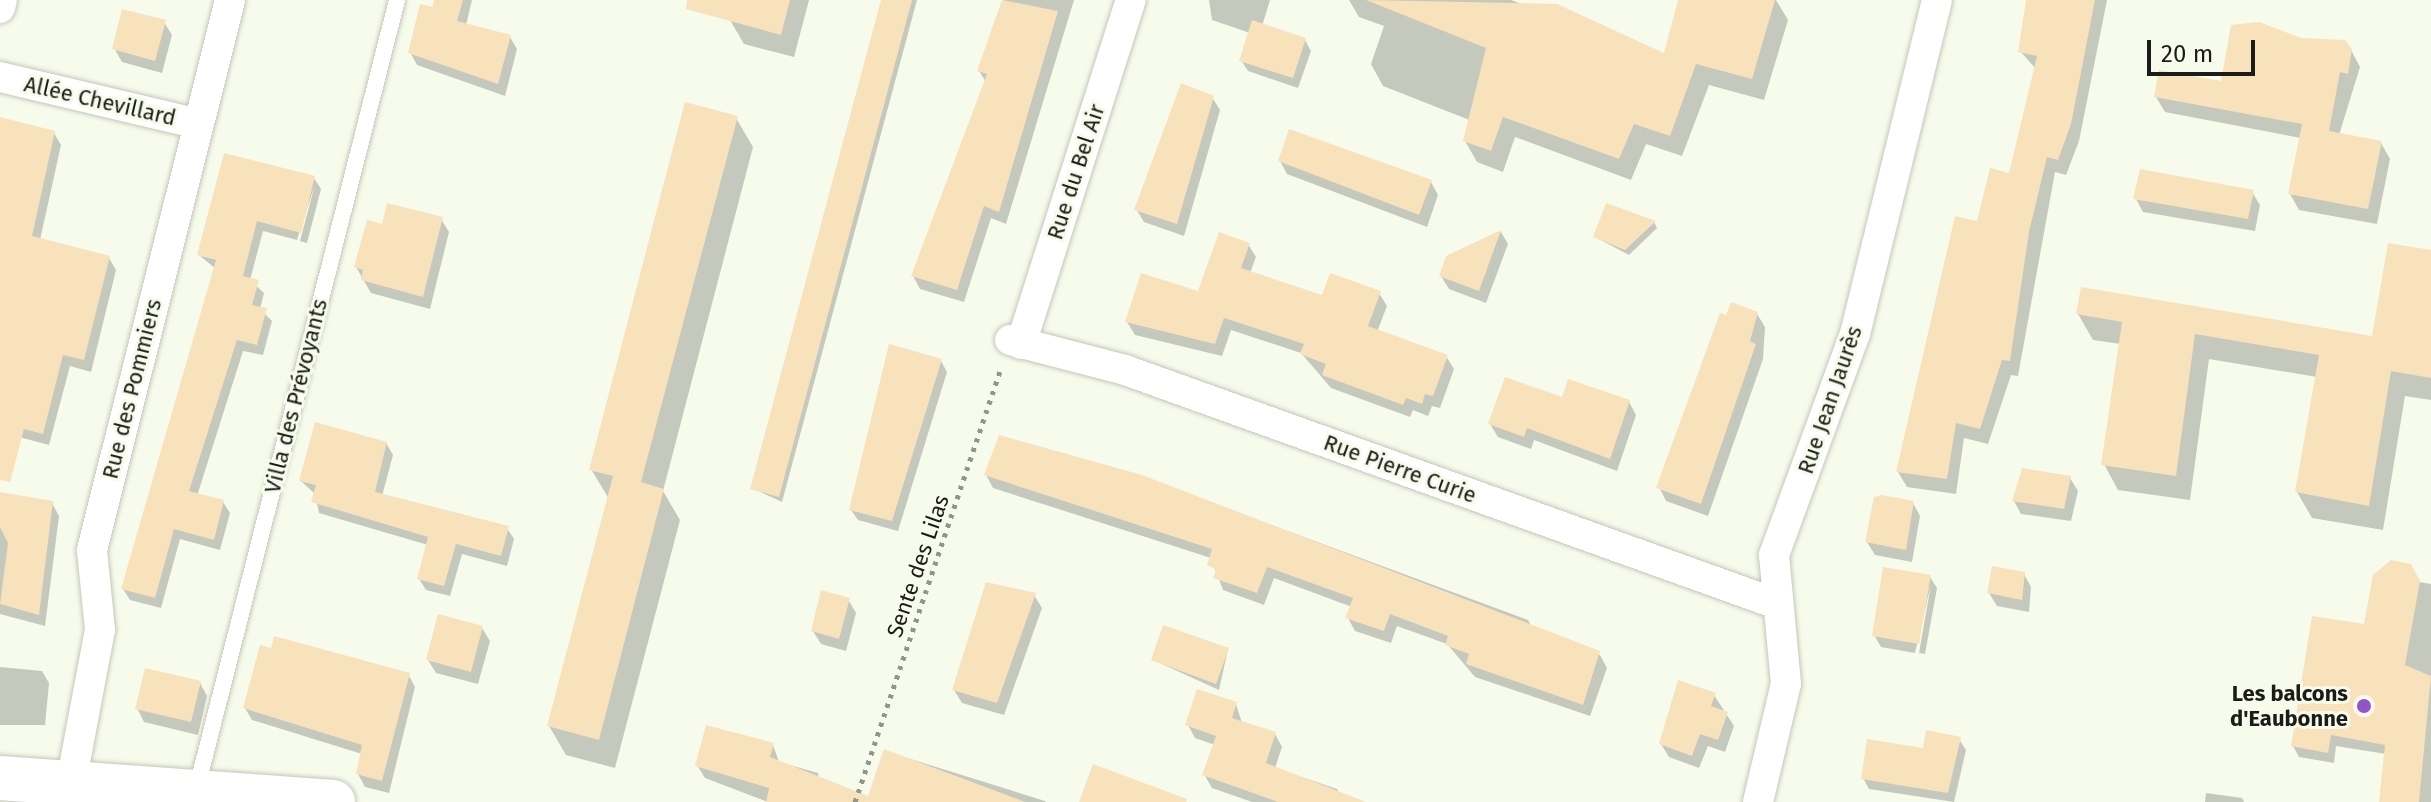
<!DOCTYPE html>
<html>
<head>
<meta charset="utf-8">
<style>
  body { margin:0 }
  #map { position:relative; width:2431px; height:802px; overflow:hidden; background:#f7fbeb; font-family:"Fira Sans",sans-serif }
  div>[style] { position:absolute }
  .shadow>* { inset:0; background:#0003 }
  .building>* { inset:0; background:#f7e2bb }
  .path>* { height:5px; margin-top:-2.5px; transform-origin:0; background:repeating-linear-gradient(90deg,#92958a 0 4px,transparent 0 10px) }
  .roads { filter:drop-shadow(0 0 2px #c4c7b8) drop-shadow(0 0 2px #c4c7b8) }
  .lane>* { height:16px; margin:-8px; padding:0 8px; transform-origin:8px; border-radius:8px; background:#fff }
  .street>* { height:30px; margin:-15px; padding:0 15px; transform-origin:15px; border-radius:15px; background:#fff }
  .secondary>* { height:44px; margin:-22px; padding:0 22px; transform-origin:22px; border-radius:22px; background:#fff }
  .dots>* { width:22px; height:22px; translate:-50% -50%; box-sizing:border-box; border:4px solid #f7fbeb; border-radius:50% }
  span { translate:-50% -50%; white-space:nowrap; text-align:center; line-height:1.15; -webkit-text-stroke:6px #f7fbeb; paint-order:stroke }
  .street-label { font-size:22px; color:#1b1c17 }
  .poi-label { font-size:22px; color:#1b1c17; font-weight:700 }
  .right { translate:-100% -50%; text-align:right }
  .scale { position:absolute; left:2147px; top:40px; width:108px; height:36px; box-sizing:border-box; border:4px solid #1b1c17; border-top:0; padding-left:10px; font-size:24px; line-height:28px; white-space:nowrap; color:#1b1c17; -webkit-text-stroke:6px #f7fbeb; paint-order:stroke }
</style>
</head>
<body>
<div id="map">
  <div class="shadow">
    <div style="clip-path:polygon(436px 0,472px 0,466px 25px,510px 37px,517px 49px,505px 96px,417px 65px,410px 52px)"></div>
    <div style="clip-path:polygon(736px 0,809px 0,794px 57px,744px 44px,730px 20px)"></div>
    <div style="clip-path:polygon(883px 0,917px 0,782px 502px,752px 488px)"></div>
    <div style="clip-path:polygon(1004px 0,1090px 0,1074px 0,1006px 224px,991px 218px,964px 302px,920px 289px,913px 276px,986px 82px,979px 71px)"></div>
    <div style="clip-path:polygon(1209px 0,1270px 0,1262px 26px,1305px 40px,1311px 51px,1298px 88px,1248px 71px,1241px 60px,1250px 33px,1212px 20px)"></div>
    <div style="clip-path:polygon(1349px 0,1511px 0,1665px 56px,1680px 0,1776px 0,1788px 20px,1764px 100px,1709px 85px,1682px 156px,1646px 144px,1631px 180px,1515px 137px,1503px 172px,1477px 162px,1465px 141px,1472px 121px,1383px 86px,1371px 64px,1384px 26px,1359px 17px)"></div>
    <div style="clip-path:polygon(2028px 0,2107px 0,2079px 141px,2066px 175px,2055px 172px,2018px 376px,2011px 375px,1988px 444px,1964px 438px,1956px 494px,1907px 487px,1898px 472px,1979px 223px,2011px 176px,2036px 69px,2020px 51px)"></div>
    <div style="clip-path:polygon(164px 22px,172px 35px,162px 73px,122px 62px,114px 48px)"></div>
    <div style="clip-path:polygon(2351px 50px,2360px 67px,2339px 135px,2381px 143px,2390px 159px,2377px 224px,2299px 210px,2290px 194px,2301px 138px,2165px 112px,2156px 97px)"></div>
    <div style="clip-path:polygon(1212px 97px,1220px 110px,1184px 236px,1144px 222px,1136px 209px)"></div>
    <div style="clip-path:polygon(736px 118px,753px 147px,663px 491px,680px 520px,615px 768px,566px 755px,549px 726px,609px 499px,591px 469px)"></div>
    <div style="clip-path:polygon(0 119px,54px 133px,61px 145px,40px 240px,109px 258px,116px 270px,91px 372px,70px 366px,49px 445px,19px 437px,0 281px)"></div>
    <div style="clip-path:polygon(1280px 161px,1431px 182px,1438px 195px,1427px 227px,1287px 174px)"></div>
    <div style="clip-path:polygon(314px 178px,321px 189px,307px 243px,300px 241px,315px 184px,297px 240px,263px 231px,250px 280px,264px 293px,260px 309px,272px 321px,263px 355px,243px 351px,197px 496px,223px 502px,230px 513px,220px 550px,180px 539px,161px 608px,130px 600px,123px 589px,216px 269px,199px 255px)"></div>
    <div style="clip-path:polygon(2252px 192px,2260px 205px,2255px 231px,2143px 212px,2136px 199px)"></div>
    <div style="clip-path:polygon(441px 219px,449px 232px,430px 309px,371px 293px,356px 267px,383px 226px)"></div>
    <div style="clip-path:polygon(1654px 222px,1657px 228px,1629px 255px,1595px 237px)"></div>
    <div style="clip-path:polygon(1501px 232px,1508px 244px,1486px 303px,1449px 289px,1441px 276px,1447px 257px)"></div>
    <div style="clip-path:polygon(1248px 244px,1256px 257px,1250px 273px,1324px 297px,1379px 293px,1387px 306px,1377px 332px,1446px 356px,1454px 369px,1440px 408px,1432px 406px,1428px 416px,1413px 410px,1410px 417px,1331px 388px,1301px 353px,1231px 330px,1222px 356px,1135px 335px,1127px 322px,1200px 294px)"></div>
    <div style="clip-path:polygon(2431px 252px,2431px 400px,2405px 396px,2383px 530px,2312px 518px,2297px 492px,2317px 377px,2209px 359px,2190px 500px,2118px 490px,2104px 464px,2121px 344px,2093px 340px,2078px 314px,2374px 338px)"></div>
    <div style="clip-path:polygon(1757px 314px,1765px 327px,1763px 359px,1708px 516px,1666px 501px,1659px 487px)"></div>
    <div style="clip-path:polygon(941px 361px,947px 372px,898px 531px,858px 520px,851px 510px)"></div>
    <div style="clip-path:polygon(1563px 400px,1629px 402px,1636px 415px,1617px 471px,1534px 440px,1531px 449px,1498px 437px,1490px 424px)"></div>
    <div style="clip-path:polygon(386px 443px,393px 455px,382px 496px,507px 528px,514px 539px,507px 566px,462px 554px,450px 596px,426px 590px,419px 579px,428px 545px,319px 513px,315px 494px,301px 481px)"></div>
    <div style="clip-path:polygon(986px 475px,1142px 477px,1528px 620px,1534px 631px,1600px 655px,1607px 668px,1590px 716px,1475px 677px,1447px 644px,1397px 626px,1391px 643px,1355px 631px,1348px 618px,1352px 607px,1274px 578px,1264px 605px,1223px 590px,1211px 558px,993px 488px)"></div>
    <div style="clip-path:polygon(2070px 478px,2078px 491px,2071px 521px,2021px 514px,2014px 501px)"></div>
    <div style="clip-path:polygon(0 496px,52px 503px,59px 516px,45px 626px,0 614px)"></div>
    <div style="clip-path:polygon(1913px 503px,1920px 516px,1912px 562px,1875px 555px,1867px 542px)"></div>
    <div style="clip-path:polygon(2024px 574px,2031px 587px,2029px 612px,1997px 606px,1989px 593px)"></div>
    <div style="clip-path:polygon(1930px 577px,1937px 588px,1925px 654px,1919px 653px,1931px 584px,1915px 653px,1881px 647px,1874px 635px)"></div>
    <div style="clip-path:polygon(2419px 582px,2431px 584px,2431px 802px,2381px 802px,2386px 754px,2336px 746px,2334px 763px,2299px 757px,2293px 746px,2365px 627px)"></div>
    <div style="clip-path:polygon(1034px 595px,1042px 608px,1004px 715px,962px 703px,954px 690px)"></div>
    <div style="clip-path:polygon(848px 599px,856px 613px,846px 651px,821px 644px,813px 631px)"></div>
    <div style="clip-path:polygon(482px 628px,490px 641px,478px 684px,436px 673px,428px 660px)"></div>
    <div style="clip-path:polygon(1228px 649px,1219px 690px,1153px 660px)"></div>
    <div style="clip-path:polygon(0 667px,42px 671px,49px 683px,45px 725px,0 725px)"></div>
    <div style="clip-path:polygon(408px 674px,415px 687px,389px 793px,365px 787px,358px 774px,362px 754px,252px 720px,245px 708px)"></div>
    <div style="clip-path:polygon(200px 683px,207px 696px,198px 735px,144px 722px,137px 708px)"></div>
    <div style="clip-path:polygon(1714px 695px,1734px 726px,1725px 752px,1708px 746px,1699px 768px,1669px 757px,1661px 744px)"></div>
    <div style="clip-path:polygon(1236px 704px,1242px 723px,1275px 734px,1282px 747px,1275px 768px,1337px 789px,1344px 802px,1252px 802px,1212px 788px,1204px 774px,1215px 745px,1195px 738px,1188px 725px)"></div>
    <div style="clip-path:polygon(1959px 739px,1966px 750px,1954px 802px,1869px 789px,1863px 778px)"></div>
    <div style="clip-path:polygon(773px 745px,779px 762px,818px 773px,823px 802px,768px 802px,705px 778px,697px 765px)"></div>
    <div style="clip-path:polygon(885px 751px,1045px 801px,1046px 802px,868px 802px)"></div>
    <div style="clip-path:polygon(2206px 793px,2242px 798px,2244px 802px,2205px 802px)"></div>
  </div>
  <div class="building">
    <div style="clip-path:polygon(434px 0,463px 0,457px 21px,511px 35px,498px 84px,408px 53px,420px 4px,433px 7px)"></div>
    <div style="clip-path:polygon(687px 0,790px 0,781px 35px,686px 9px)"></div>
    <div style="clip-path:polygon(881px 0,912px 0,779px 497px,750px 489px)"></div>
    <div style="clip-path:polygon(1002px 0,1058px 11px,999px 212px,984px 206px,957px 290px,911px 276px,987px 74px,977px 71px)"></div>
    <div style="clip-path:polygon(1366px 0,1557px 4px,1664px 53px,1678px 0,1775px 0,1752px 79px,1696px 64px,1670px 136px,1634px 124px,1619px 159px,1503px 117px,1491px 151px,1463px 141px,1486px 48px)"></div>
    <div style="clip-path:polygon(2026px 0,2095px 0,2071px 124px,2058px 160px,2047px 157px,2029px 232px,2010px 361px,2002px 360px,1980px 429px,1956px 423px,1947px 479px,1896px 472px,1955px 216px,1977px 221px,1990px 168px,2009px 173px,2037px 56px,2018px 52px)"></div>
    <div style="clip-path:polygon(122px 9px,166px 20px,155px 61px,112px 49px)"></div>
    <div style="clip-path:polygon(1252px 20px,1306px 38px,1293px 78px,1239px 61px)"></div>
    <div style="clip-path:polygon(2259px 22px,2301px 38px,2345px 40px,2352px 49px,2348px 74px,2340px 72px,2329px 131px,2382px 141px,2368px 209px,2288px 194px,2302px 124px,2154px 97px,2159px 70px,2221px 81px,2231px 25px)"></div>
    <div style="clip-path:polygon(1181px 83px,1214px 96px,1177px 224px,1134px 210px)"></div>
    <div style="clip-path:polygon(685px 102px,738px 116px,641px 482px,664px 489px,599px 740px,547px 726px,613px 476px,589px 470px)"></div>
    <div style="clip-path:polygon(0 117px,55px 131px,32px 236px,110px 256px,84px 360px,63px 355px,43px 434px,24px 429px,10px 482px,0 480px)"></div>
    <div style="clip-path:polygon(1289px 129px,1432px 180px,1419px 215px,1278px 161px)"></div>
    <div style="clip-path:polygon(224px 153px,315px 176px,301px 233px,257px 221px,243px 276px,259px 280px,252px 305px,267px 308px,257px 345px,237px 340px,189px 491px,224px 500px,214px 540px,174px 529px,155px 598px,121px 589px,216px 260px,197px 255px)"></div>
    <div style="clip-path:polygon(2140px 169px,2254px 190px,2248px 219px,2133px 199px)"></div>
    <div style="clip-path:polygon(387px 203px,443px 217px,423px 297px,361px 280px,363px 270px,354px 267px,367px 220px,382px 224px)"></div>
    <div style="clip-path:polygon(1606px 203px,1656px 221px,1625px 250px,1593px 237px)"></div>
    <div style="clip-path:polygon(1501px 230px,1479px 291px,1439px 276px,1446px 256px)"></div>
    <div style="clip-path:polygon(1219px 232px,1250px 243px,1241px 268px,1322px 295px,1330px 273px,1381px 291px,1368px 326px,1448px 355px,1433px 396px,1425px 394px,1422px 404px,1406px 398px,1403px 405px,1322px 375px,1326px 364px,1300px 354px,1304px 344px,1224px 318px,1215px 344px,1125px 322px,1141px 273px,1198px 291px)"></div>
    <div style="clip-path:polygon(2388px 243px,2431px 250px,2431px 378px,2391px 371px,2369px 506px,2295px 492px,2319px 355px,2195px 334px,2176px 476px,2101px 465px,2122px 322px,2076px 314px,2081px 287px,2372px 336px)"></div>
    <div style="clip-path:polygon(1731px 302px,1758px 312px,1750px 341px,1756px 344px,1701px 504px,1656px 488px,1720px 313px,1726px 315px)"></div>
    <div style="clip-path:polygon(889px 344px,942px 359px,892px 521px,849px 510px)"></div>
    <div style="clip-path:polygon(1505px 377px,1562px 397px,1568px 379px,1630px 400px,1610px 459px,1527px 428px,1524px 437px,1488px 424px)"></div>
    <div style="clip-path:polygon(315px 422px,387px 442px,375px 492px,509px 526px,501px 556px,456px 544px,444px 586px,417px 579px,428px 537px,311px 502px,316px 485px,299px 481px)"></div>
    <div style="clip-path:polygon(999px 435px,1142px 475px,1600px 651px,1583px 705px,1466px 664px,1469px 654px,1445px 645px,1448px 636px,1390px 614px,1384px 631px,1345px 618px,1353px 598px,1267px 567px,1257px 593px,1213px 578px,1216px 569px,1207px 565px,1212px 549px,984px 475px)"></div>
    <div style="clip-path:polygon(2022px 468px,2071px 476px,2064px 509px,2012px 501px)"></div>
    <div style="clip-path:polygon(0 492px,53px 501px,39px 615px,0 604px,8px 543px,0 527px)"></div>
    <div style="clip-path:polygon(1882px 495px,1914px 501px,1906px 550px,1865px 542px,1874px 497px)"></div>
    <div style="clip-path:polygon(2391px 560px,2411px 564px,2420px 581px,2405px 665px,2431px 676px,2419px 802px,2379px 802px,2385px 745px,2331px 735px,2328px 753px,2291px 746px,2312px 616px,2364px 624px,2373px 575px)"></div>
    <div style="clip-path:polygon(1992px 566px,2025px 572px,2022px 600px,1987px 593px)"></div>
    <div style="clip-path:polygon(1883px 567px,1931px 575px,1919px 644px,1872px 636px)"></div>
    <div style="clip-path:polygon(986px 582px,1036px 593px,997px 703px,952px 690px)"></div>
    <div style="clip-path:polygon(821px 590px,850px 598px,839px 639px,811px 631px)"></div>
    <div style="clip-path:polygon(438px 614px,483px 626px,471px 672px,426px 660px)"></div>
    <div style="clip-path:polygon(1163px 625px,1229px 648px,1216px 684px,1151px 660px)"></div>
    <div style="clip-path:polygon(274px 636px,410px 673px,382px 781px,356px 774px,362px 745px,243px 708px,260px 645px,271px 648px)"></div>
    <div style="clip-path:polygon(145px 668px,201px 681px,191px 722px,135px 709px)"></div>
    <div style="clip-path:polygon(1678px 680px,1716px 693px,1711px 706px,1728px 712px,1718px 740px,1700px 734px,1692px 756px,1659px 744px)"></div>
    <div style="clip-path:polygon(1197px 689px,1237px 702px,1232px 718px,1276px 732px,1266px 763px,1366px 802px,1278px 802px,1202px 775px,1216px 736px,1185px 725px)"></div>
    <div style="clip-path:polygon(706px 725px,774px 743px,770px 757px,868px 796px,884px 749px,1025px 802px,766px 802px,769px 788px,695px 766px)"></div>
    <div style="clip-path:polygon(1926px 730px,1961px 737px,1948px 793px,1861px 779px,1867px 739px,1923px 748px)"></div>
    <div style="clip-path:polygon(1093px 764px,1187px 799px,1186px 802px,1079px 802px)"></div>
  </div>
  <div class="path">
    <div style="left:855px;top:802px;width:455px;rotate:-71.4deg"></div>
  </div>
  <div class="roads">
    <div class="lane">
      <div style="left:196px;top:791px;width:816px;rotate:-75.74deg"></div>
    </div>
    <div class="street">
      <div style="left:0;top:8px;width:8px;rotate:-76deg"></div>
      <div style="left:0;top:77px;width:204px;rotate:13.3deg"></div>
      <div style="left:1010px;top:340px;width:119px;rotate:14.6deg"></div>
      <div style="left:1125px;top:370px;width:693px;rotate:19.74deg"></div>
      <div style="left:1021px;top:344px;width:361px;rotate:-72.3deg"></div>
      <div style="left:71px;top:783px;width:156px;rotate:-79.3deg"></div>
      <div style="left:100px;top:630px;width:80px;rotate:-95.7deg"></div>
      <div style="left:92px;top:550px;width:567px;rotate:-75.91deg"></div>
      <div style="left:1758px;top:802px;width:121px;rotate:-76.7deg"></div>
      <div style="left:1786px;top:684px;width:130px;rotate:-95.3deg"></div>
      <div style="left:1774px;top:555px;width:235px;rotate:-69.9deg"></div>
      <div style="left:1855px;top:334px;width:344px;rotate:-76.2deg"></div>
    </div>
    <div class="secondary">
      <div style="left:0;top:778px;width:334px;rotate:4.1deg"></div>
    </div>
  </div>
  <div class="dots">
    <div style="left:2364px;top:706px;background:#9354ca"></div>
  </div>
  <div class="street-label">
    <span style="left:100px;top:101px;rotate:13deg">Allée Chevillard</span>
    <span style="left:1076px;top:172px;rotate:-72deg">Rue du Bel Air</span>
    <span style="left:132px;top:389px;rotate:-76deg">Rue des Pommiers</span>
    <span style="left:296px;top:396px;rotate:-76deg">Villa des Prévoyants</span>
    <span style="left:1830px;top:400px;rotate:-71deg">Rue Jean Jaurès</span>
    <span style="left:1400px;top:469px;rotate:20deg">Rue Pierre Curie</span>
    <span style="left:918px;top:566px;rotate:-71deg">Sente des Lilas</span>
  </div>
  <div class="poi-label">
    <span class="right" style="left:2348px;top:706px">Les balcons<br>d'Eaubonne</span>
  </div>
  <div class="scale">20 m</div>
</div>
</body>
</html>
